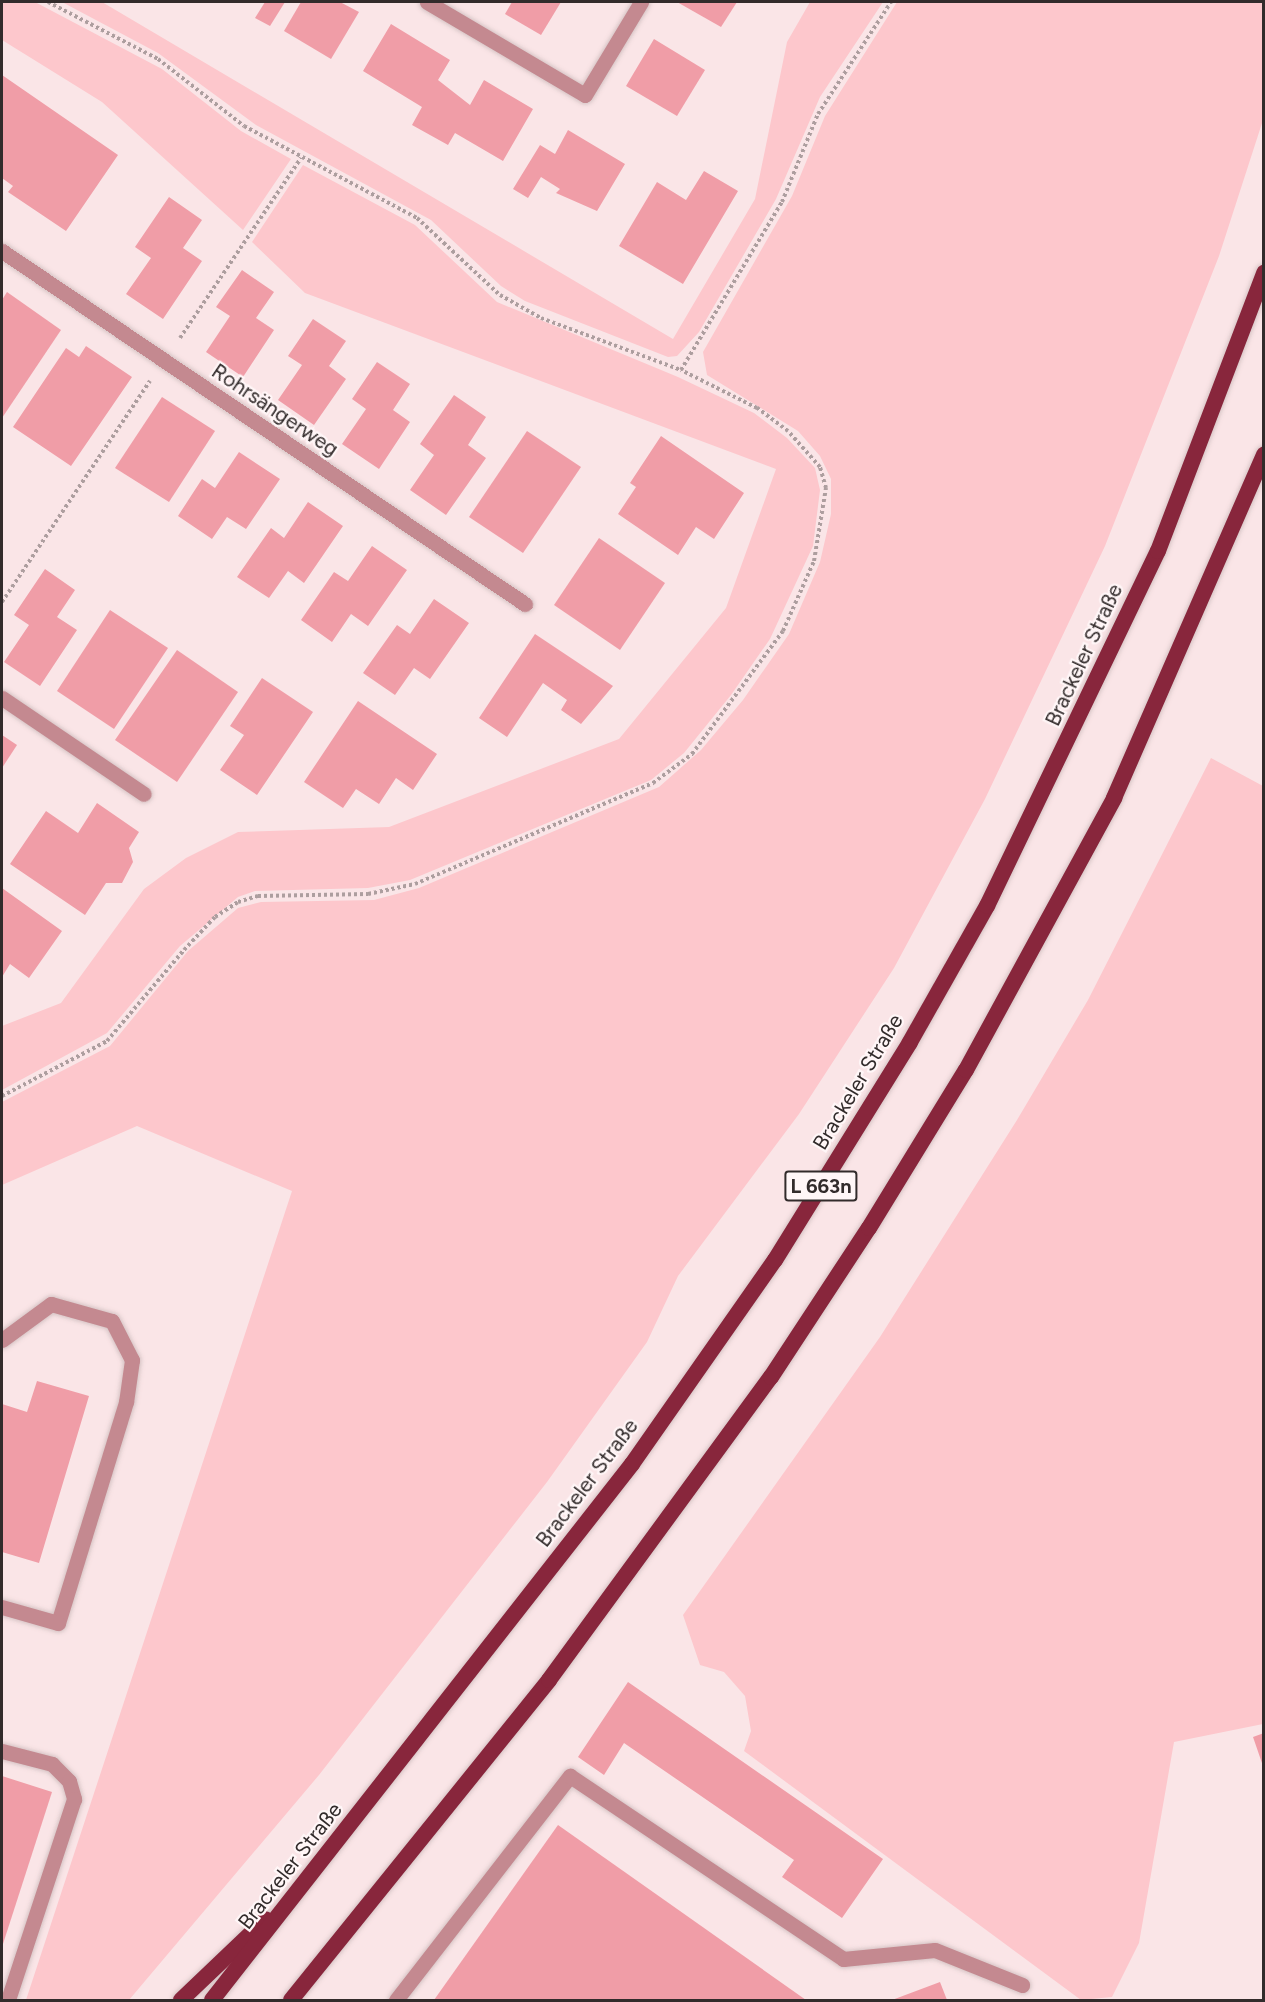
<!DOCTYPE html>
<html>
<head>
<meta charset="utf-8">
<style>
  body { margin:0 }
  #map { position:relative; width:1265px; height:2002px; overflow:hidden; background:#fae5e7; font-family:Figtree,sans-serif }
  div>[style] { position:absolute }
  .green>* { inset:0; background:#fdc7cc }
  .building>* { inset:0; background:#f09da7 }
  .path>* { height:4px; margin-top:-2px; transform-origin:0; background:repeating-linear-gradient(90deg,#ad9e9f 0 3px,transparent 0 6px) }
  .roads { filter:drop-shadow(0 0 2px #d6c4c5) drop-shadow(0 0 2px #d6c4c5) }
  .service>* { height:15px; margin:-7.5px; padding:0 7.5px; transform-origin:7.5px; border-radius:7.5px; background:#c48990 }
  .minor>* { height:15px; margin:-7.5px; padding:0 7.5px; transform-origin:7.5px; border-radius:7.5px; background:#c48990 }
  .trunk>* { height:16px; margin:-8px; padding:0 8px; transform-origin:8px; border-radius:8px; background:#88263c }
  span { translate:-50% -50%; white-space:nowrap; text-align:center; line-height:1.15; -webkit-text-stroke:4.5px #fff6f7; paint-order:stroke }
  .shield-label span { padding:2px 4px; background:#fff6f7; border:2px solid; border-radius:4px; -webkit-text-stroke-width:0 }
  .shield-label { font-size:20px; color:#322b2b; font-weight:700 }
  .street-label { font-size:21px; color:#322b2b }
  .frame { position:absolute; inset:0; border:3px solid #322b2b; pointer-events:none }
</style>
</head>
<body>
<div id="map">
  <div class="green">
    <div style="clip-path:polygon(2px 2px,35px 2px,162px 69px,241px 131px,291px 159px,243px 230px,102px 102px,2px 40px)"></div>
    <div style="clip-path:polygon(62px 2px,102px 2px,673px 339px,755px 199px,787px 42px,810px 2px,883px 2px,820px 97px,776px 199px,699px 332px,677px 356px,668px 357px,525px 301px,501px 286px,431px 220px,256px 125px,158px 53px)"></div>
    <div style="clip-path:polygon(897px 2px,1263px 2px,1263px 120px,1219px 256px,1105px 546px,985px 799px,894px 968px,799px 1114px,678px 1276px,647px 1342px,547px 1482px,319px 1775px,129px 2000px,26px 2000px,292px 1191px,137px 1126px,2px 1185px,2px 1102px,110px 1046px,188px 951px,238px 908px,261px 902px,374px 900px,419px 888px,659px 787px,701px 750px,743px 700px,789px 634px,820px 562px,831px 514px,831px 479px,820px 456px,798px 431px,707px 375px,703px 352px,792px 196px,825px 116px)"></div>
    <div style="clip-path:polygon(303px 165px,415px 225px,497px 302px,678px 377px,754px 413px,787px 438px,815px 468px,820px 490px,813px 546px,770px 639px,731px 695px,684px 753px,651px 780px,410px 880px,368px 888px,255px 891px,238px 897px,180px 946px,107px 1033px,2px 1090px,2px 1026px,61px 1003px,144px 889px,186px 858px,238px 832px,389px 827px,619px 739px,726px 608px,776px 469px,305px 293px,252px 242px)"></div>
    <div style="clip-path:polygon(1211px 758px,1263px 786px,1263px 1724px,1174px 1742px,1139px 1943px,1112px 1997px,1081px 2000px,744px 1751px,751px 1731px,745px 1696px,724px 1672px,700px 1665px,683px 1615px,880px 1337px,1017px 1120px,1088px 1000px)"></div>
  </div>
  <div class="building">
    <div style="clip-path:polygon(265px 2px,285px 2px,270px 26px,255px 18px)"></div>
    <div style="clip-path:polygon(301px 2px,340px 2px,359px 12px,331px 59px,284px 31px)"></div>
    <div style="clip-path:polygon(512px 2px,561px 2px,541px 35px,505px 14px)"></div>
    <div style="clip-path:polygon(677px 2px,737px 2px,721px 27px)"></div>
    <div style="clip-path:polygon(391px 24px,450px 60px,438px 80px,470px 105px,484px 80px,533px 109px,503px 161px,455px 133px,448px 145px,412px 125px,422px 107px,363px 71px)"></div>
    <div style="clip-path:polygon(654px 39px,705px 70px,677px 116px,626px 86px)"></div>
    <div style="clip-path:polygon(2px 75px,118px 155px,66px 231px,8px 192px,13px 186px,2px 178px)"></div>
    <div style="clip-path:polygon(568px 130px,625px 164px,597px 211px,556px 193px,560px 189px,541px 177px,528px 198px,513px 189px,540px 145px,555px 154px)"></div>
    <div style="clip-path:polygon(704px 171px,738px 191px,683px 284px,619px 246px,657px 182px,686px 200px)"></div>
    <div style="clip-path:polygon(169px 197px,202px 220px,183px 248px,202px 261px,163px 319px,126px 294px,151px 258px,135px 247px)"></div>
    <div style="clip-path:polygon(242px 270px,274px 292px,256px 318px,274px 330px,243px 377px,206px 352px,230px 316px,216px 307px)"></div>
    <div style="clip-path:polygon(7px 292px,61px 330px,2px 418px,2px 300px)"></div>
    <div style="clip-path:polygon(313px 319px,346px 341px,329px 366px,346px 379px,314px 425px,278px 400px,302px 365px,288px 356px)"></div>
    <div style="clip-path:polygon(86px 346px,132px 377px,71px 466px,13px 427px,66px 348px,79px 357px)"></div>
    <div style="clip-path:polygon(377px 362px,410px 384px,393px 410px,410px 422px,379px 469px,342px 444px,366px 409px,352px 399px)"></div>
    <div style="clip-path:polygon(454px 395px,486px 417px,468px 445px,486px 458px,446px 515px,410px 490px,434px 455px,420px 444px)"></div>
    <div style="clip-path:polygon(162px 397px,215px 431px,169px 502px,115px 468px)"></div>
    <div style="clip-path:polygon(527px 431px,581px 467px,523px 553px,469px 517px)"></div>
    <div style="clip-path:polygon(661px 436px,744px 493px,714px 539px,696px 527px,678px 555px,618px 514px,636px 487px,630px 483px)"></div>
    <div style="clip-path:polygon(239px 452px,280px 479px,246px 529px,227px 517px,212px 539px,178px 516px,202px 479px,215px 488px)"></div>
    <div style="clip-path:polygon(308px 502px,343px 526px,304px 583px,288px 571px,269px 598px,237px 577px,271px 528px,284px 538px)"></div>
    <div style="clip-path:polygon(599px 538px,665px 583px,620px 650px,554px 605px)"></div>
    <div style="clip-path:polygon(372px 546px,407px 570px,368px 626px,351px 614px,332px 642px,301px 620px,334px 572px,348px 581px)"></div>
    <div style="clip-path:polygon(45px 569px,75px 590px,57px 617px,77px 630px,40px 686px,4px 662px,29px 625px,14px 615px)"></div>
    <div style="clip-path:polygon(434px 599px,469px 623px,430px 679px,414px 668px,395px 695px,363px 673px,397px 625px,410px 634px)"></div>
    <div style="clip-path:polygon(110px 610px,168px 648px,114px 729px,57px 691px)"></div>
    <div style="clip-path:polygon(535px 634px,613px 686px,581px 724px,561px 710px,567px 700px,543px 683px,507px 737px,479px 718px)"></div>
    <div style="clip-path:polygon(177px 650px,238px 692px,177px 782px,115px 740px)"></div>
    <div style="clip-path:polygon(262px 678px,313px 712px,257px 795px,220px 770px,244px 735px,230px 726px)"></div>
    <div style="clip-path:polygon(358px 701px,437px 754px,413px 790px,396px 778px,379px 804px,356px 789px,343px 808px,304px 782px)"></div>
    <div style="clip-path:polygon(2px 735px,17px 745px,2px 768px)"></div>
    <div style="clip-path:polygon(97px 803px,139px 832px,129px 848px,133px 862px,122px 883px,106px 883px,85px 915px,10px 864px,46px 811px,78px 833px)"></div>
    <div style="clip-path:polygon(2px 888px,62px 931px,29px 978px,10px 964px,2px 977px)"></div>
    <div style="clip-path:polygon(37px 1381px,89px 1396px,39px 1563px,2px 1552px,2px 1404px,27px 1412px)"></div>
    <div style="clip-path:polygon(628px 1682px,883px 1859px,842px 1918px,782px 1877px,794px 1860px,624px 1743px,604px 1775px,578px 1757px)"></div>
    <div style="clip-path:polygon(1264px 1733px,1264px 1766px,1263px 1766px,1253px 1737px)"></div>
    <div style="clip-path:polygon(2px 1776px,52px 1792px,2px 1947px)"></div>
    <div style="clip-path:polygon(558px 1825px,806px 2000px,434px 2000px)"></div>
    <div style="clip-path:polygon(940px 1982px,947px 2000px,892px 2000px)"></div>
  </div>
  <div class="path">
    <div style="left:48px;top:2px;width:124px;rotate:27.4deg"></div>
    <div style="left:158px;top:59px;width:109px;rotate:37.9deg"></div>
    <div style="left:244px;top:126px;width:196px;rotate:28deg"></div>
    <div style="left:417px;top:218px;width:113px;rotate:42.9deg"></div>
    <div style="left:500px;top:295px;width:47px;rotate:29.3deg"></div>
    <div style="left:541px;top:318px;width:149px;rotate:20.4deg"></div>
    <div style="left:180px;top:338px;width:217px;rotate:-56.1deg"></div>
    <div style="left:2px;top:602px;width:266px;rotate:-56.2deg"></div>
    <div style="left:2px;top:1096px;width:119px;rotate:-27.6deg"></div>
    <div style="left:107px;top:1041px;width:119px;rotate:-49.8deg"></div>
    <div style="left:184px;top:950px;width:45px;rotate:-46.8deg"></div>
    <div style="left:215px;top:917px;width:27px;rotate:-33deg"></div>
    <div style="left:238px;top:902px;width:21px;rotate:-17deg"></div>
    <div style="left:258px;top:896px;width:110px;rotate:-1deg"></div>
    <div style="left:368px;top:894px;width:48px;rotate:-12deg"></div>
    <div style="left:415px;top:884px;width:259px;rotate:-23deg"></div>
    <div style="left:653px;top:783px;width:49px;rotate:-36.6deg"></div>
    <div style="left:692px;top:754px;width:153px;rotate:-53.5deg"></div>
    <div style="left:783px;top:631px;width:77px;rotate:-66.1deg"></div>
    <div style="left:814px;top:561px;width:74px;rotate:-80.7deg"></div>
    <div style="left:826px;top:488px;width:22px;rotate:-106deg"></div>
    <div style="left:820px;top:467px;width:48px;rotate:-131.6deg"></div>
    <div style="left:788px;top:431px;width:39px;rotate:-143deg"></div>
    <div style="left:757px;top:408px;width:85px;rotate:-153.4deg"></div>
    <div style="left:681px;top:370px;width:196px;rotate:-59deg"></div>
    <div style="left:782px;top:202px;width:95px;rotate:-67.8deg"></div>
    <div style="left:818px;top:114px;width:134px;rotate:-56.9deg"></div>
  </div>
  <div class="roads">
    <div class="service">
      <div style="left:2px;top:1340px;width:61px;rotate:-36.3deg"></div>
      <div style="left:51px;top:1304px;width:63px;rotate:15.6deg"></div>
      <div style="left:112px;top:1321px;width:44px;rotate:62.9deg"></div>
      <div style="left:132px;top:1360px;width:42px;rotate:98.1deg"></div>
      <div style="left:126px;top:1402px;width:231px;rotate:107.1deg"></div>
      <div style="left:58px;top:1623px;width:58px;rotate:-164.1deg"></div>
      <div style="left:2px;top:1751px;width:52px;rotate:14.6deg"></div>
      <div style="left:52px;top:1764px;width:24px;rotate:45deg"></div>
      <div style="left:69px;top:1781px;width:19px;rotate:74deg"></div>
      <div style="left:74px;top:1799px;width:212px;rotate:108.2deg"></div>
      <div style="left:396px;top:2000px;width:284px;rotate:-52.2deg"></div>
      <div style="left:570px;top:1776px;width:329px;rotate:33.8deg"></div>
      <div style="left:843px;top:1959px;width:92px;rotate:-5.6deg"></div>
      <div style="left:935px;top:1950px;width:94px;rotate:21.9deg"></div>
    </div>
    <div class="minor">
      <div style="left:427px;top:2px;width:183px;rotate:30.5deg"></div>
      <div style="left:585px;top:95px;width:109px;rotate:-58.9deg"></div>
      <div style="left:2px;top:251px;width:631px;rotate:34.02deg"></div>
      <div style="left:2px;top:698px;width:171px;rotate:34.1deg"></div>
    </div>
    <div class="trunk">
      <div style="left:181px;top:2000px;width:117px;rotate:-43.6deg"></div>
      <div style="left:212px;top:2000px;width:681px;rotate:-51.92deg"></div>
      <div style="left:632px;top:1464px;width:249px;rotate:-55deg"></div>
      <div style="left:775px;top:1260px;width:256px;rotate:-58.2deg"></div>
      <div style="left:910px;top:1042px;width:156px;rotate:-60.5deg"></div>
      <div style="left:987px;top:906px;width:394px;rotate:-64.3deg"></div>
      <div style="left:1158px;top:551px;width:298px;rotate:-69.1deg"></div>
      <div style="left:291px;top:2000px;width:411px;rotate:-51.1deg"></div>
      <div style="left:549px;top:1680px;width:376px;rotate:-53.8deg"></div>
      <div style="left:771px;top:1377px;width:178px;rotate:-56.7deg"></div>
      <div style="left:869px;top:1228px;width:185px;rotate:-58.5deg"></div>
      <div style="left:966px;top:1070px;width:310px;rotate:-61.4deg"></div>
      <div style="left:1114px;top:798px;width:375px;rotate:-66.4deg"></div>
    </div>
  </div>
  <div class="shield-label">
    <span style="left:821px;top:1186px">L 663n</span>
  </div>
  <div class="street-label">
    <span style="left:275px;top:410px;rotate:34deg">Rohrsängerweg</span>
    <span style="left:1084px;top:655px;rotate:-65deg">Brackeler Straße</span>
    <span style="left:858px;top:1082px;rotate:-59deg">Brackeler Straße</span>
    <span style="left:587px;top:1483px;rotate:-53deg">Brackeler Straße</span>
    <span style="left:290px;top:1866px;rotate:-52deg">Brackeler Straße</span>
  </div>
  <div class="frame"></div>
</div>
</body>
</html>
